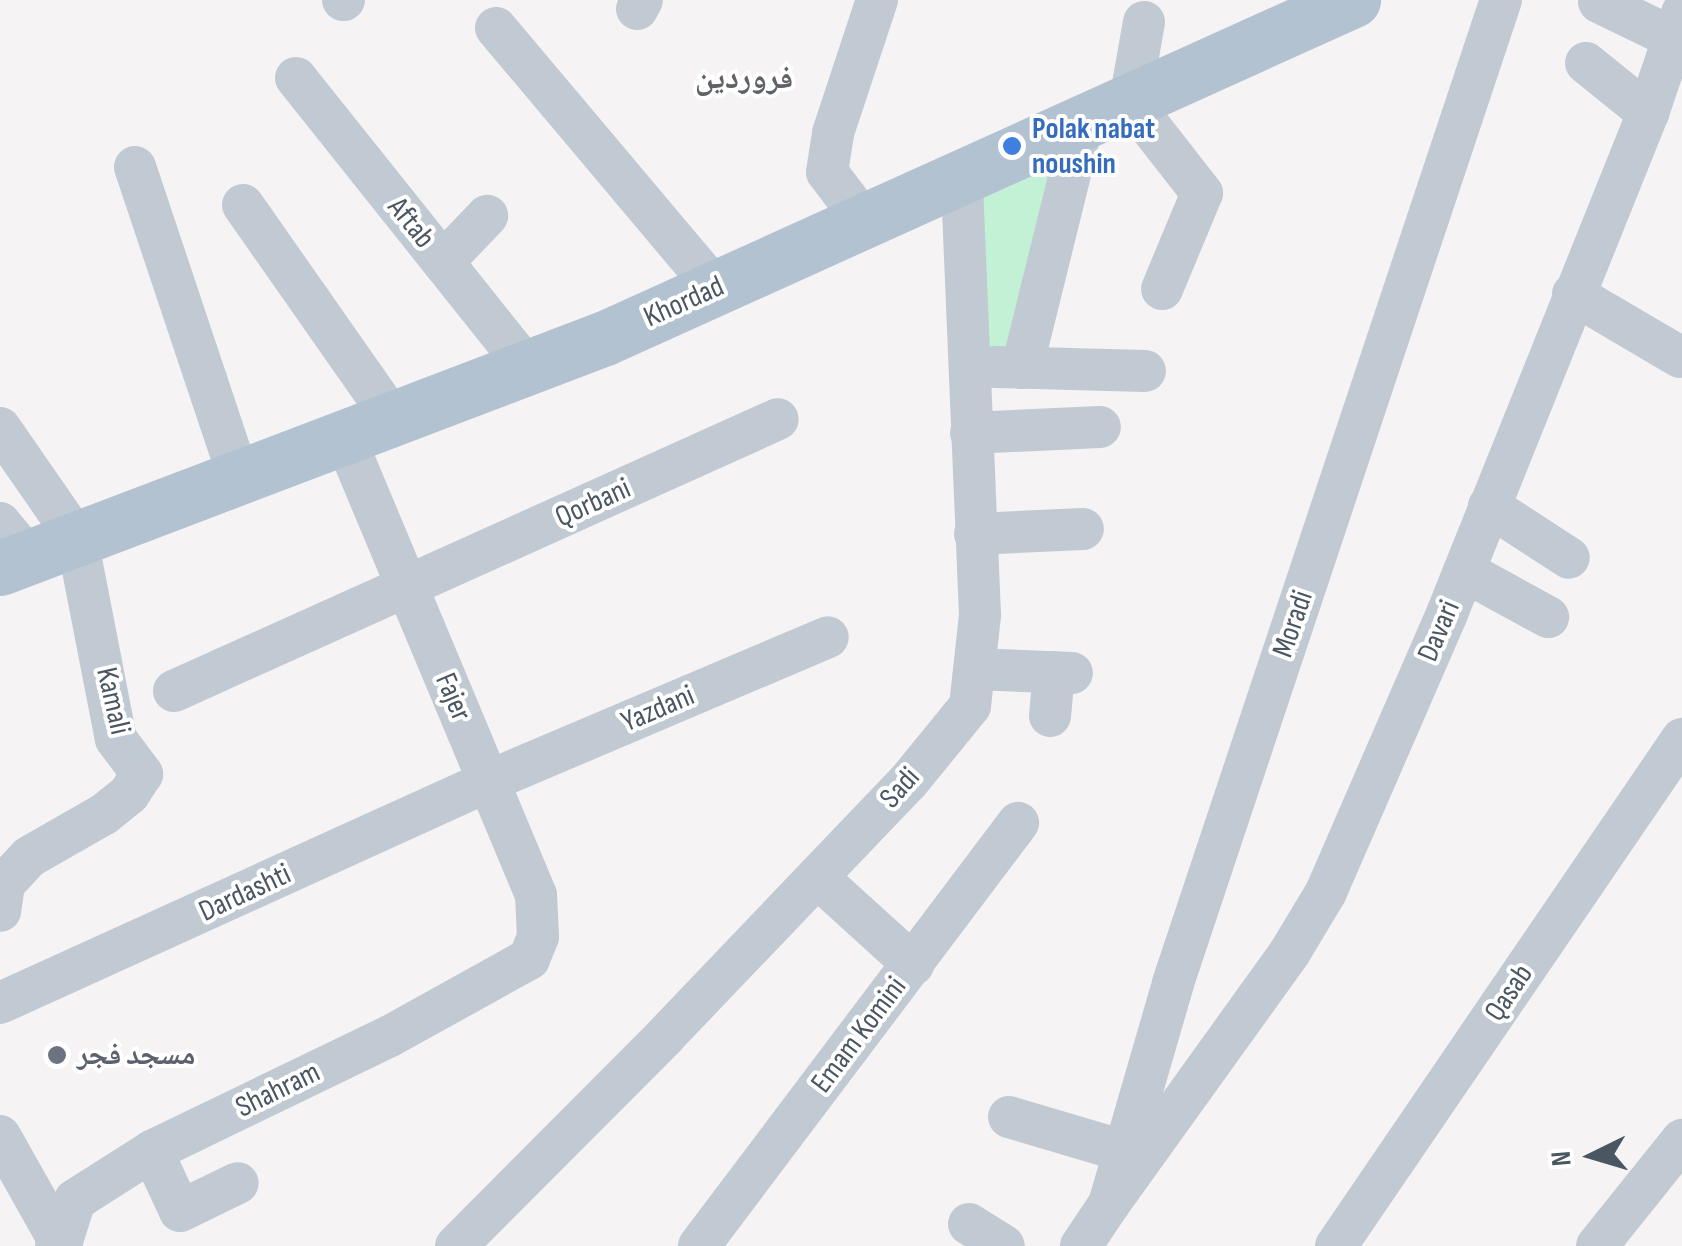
<!DOCTYPE html>
<html>
<head>
<meta charset="utf-8">
<style>
  body { margin:0 }
  #map { position:relative; width:1682px; height:1246px; overflow:hidden; background:#f5f3f3; font-family:"Sofia Sans Condensed","Noto Naskh Arabic",sans-serif }
  div>[style] { position:absolute }
  .green>* { inset:0; background:#c3f1d5 }
  .minor>* { height:42px; margin:-21px; padding:0 21px; transform-origin:21px; border-radius:21px; background:#c1cad2 }
  .major>* { height:55px; margin:-27.5px; padding:0 27.5px; transform-origin:27.5px; border-radius:27.5px; background:#b3c2d1 }
  .dots>* { width:28px; height:28px; translate:-50% -50%; box-sizing:border-box; border:5px solid #fff; border-radius:50% }
  span { translate:-50% -50%; white-space:nowrap; text-align:center; line-height:1.15; -webkit-text-stroke:8px #fff; paint-order:stroke }
  .shop-label { font-size:30px; color:#366cbe; font-weight:700 }
  .left { translate:0 -50%; text-align:left }
  .street-label { font-size:30px; color:#4a5661 }
  .worship-label { font-size:30px; color:#5b616d; font-weight:700 }
  .neighbourhood-label { font-size:32px; color:#5f6368; font-weight:700 }
  .north { position:absolute; left:1542px; top:1106px; width:100px; height:100px; -webkit-text-stroke:8px #fff; paint-order:stroke; rotate:265deg; font-size:28px; font-weight:700; line-height:40px; text-align:center; color:#4a5661 }
  .north::after { content:''; display:block; margin:auto; width:35px; height:45px; background:#4a5661; clip-path:polygon(50% 0,100% 100%,50% 72%,0 100%) }
</style>
</head>
<body>
<div id="map">
  <div class="green">
    <div style="clip-path:polygon(1064px 157px,1017px 353px,979px 353px,976px 185px)"></div>
  </div>
  <div class="minor">
    <div style="left:343px;top:0;width:1px"></div>
    <div style="left:1599px;top:2px;width:82px;rotate:25.9deg"></div>
    <div style="left:637px;top:9px;width:10px;rotate:-61deg"></div>
    <div style="left:1144px;top:22px;width:80px;rotate:100deg"></div>
    <div style="left:1130px;top:101px;width:117px;rotate:52deg"></div>
    <div style="left:1202px;top:193px;width:104px;rotate:112.6deg"></div>
    <div style="left:496px;top:28px;width:340px;rotate:49.9deg"></div>
    <div style="left:1586px;top:63px;width:80px;rotate:38.9deg"></div>
    <div style="left:296px;top:78px;width:370px;rotate:51.4deg"></div>
    <div style="left:135px;top:167px;width:327px;rotate:71.5deg"></div>
    <div style="left:243px;top:205px;width:260px;rotate:55deg"></div>
    <div style="left:864px;top:221px;width:61px;rotate:-127.1deg"></div>
    <div style="left:827px;top:172px;width:39px;rotate:-81deg"></div>
    <div style="left:833px;top:133px;width:140px;rotate:-71.7deg"></div>
    <div style="left:443px;top:262px;width:64px;rotate:-46.3deg"></div>
    <div style="left:1573px;top:294px;width:124px;rotate:30.5deg"></div>
    <div style="left:995px;top:367px;width:150px;rotate:1.5deg"></div>
    <div style="left:1022px;top:368px;width:253px;rotate:-76.1deg"></div>
    <div style="left:0;top:428px;width:135px;rotate:55.3deg"></div>
    <div style="left:77px;top:539px;width:204px;rotate:79deg"></div>
    <div style="left:116px;top:739px;width:44px;rotate:53.4deg"></div>
    <div style="left:142px;top:774px;width:24px;rotate:123deg"></div>
    <div style="left:129px;top:794px;width:32px;rotate:141deg"></div>
    <div style="left:104px;top:814px;width:86px;rotate:150.2deg"></div>
    <div style="left:29px;top:857px;width:37px;rotate:133deg"></div>
    <div style="left:4px;top:884px;width:27px;rotate:98deg"></div>
    <div style="left:971px;top:433px;width:129px;rotate:-2.7deg"></div>
    <div style="left:1489px;top:506px;width:95px;rotate:33deg"></div>
    <div style="left:0;top:523px;width:44px;rotate:50.5deg"></div>
    <div style="left:975px;top:534px;width:108px;rotate:-2.7deg"></div>
    <div style="left:1464px;top:571px;width:96px;rotate:28.7deg"></div>
    <div style="left:976px;top:669px;width:96px;rotate:2.4deg"></div>
    <div style="left:174px;top:691px;width:662px;rotate:-24.24deg"></div>
    <div style="left:1050px;top:716px;width:44px;rotate:-84.8deg"></div>
    <div style="left:817px;top:877px;width:130px;rotate:42.2deg"></div>
    <div style="left:0;top:1003px;width:537px;rotate:-24.42deg"></div>
    <div style="left:489px;top:781px;width:368px;rotate:-23deg"></div>
    <div style="left:1009px;top:1117px;width:120px;rotate:16.5deg"></div>
    <div style="left:0;top:1136px;width:126px;rotate:60.6deg"></div>
    <div style="left:152px;top:1151px;width:66px;rotate:65deg"></div>
    <div style="left:180px;top:1211px;width:64px;rotate:-25.8deg"></div>
    <div style="left:1109px;top:1204px;width:310px;rotate:-54.3deg"></div>
    <div style="left:1290px;top:952px;width:70px;rotate:-59deg"></div>
    <div style="left:1326px;top:892px;width:306px;rotate:-66.5deg"></div>
    <div style="left:1448px;top:611px;width:537px;rotate:-68.12deg"></div>
    <div style="left:1648px;top:113px;width:106px;rotate:-71.2deg"></div>
    <div style="left:969px;top:1224px;width:41px;rotate:32.2deg"></div>
    <div style="left:56px;top:1246px;width:5px;rotate:-22deg"></div>
    <div style="left:61px;top:1244px;width:46px;rotate:-72.3deg"></div>
    <div style="left:75px;top:1200px;width:91px;rotate:-32.5deg"></div>
    <div style="left:152px;top:1151px;width:264px;rotate:-25.8deg"></div>
    <div style="left:390px;top:1036px;width:159px;rotate:-29deg"></div>
    <div style="left:529px;top:959px;width:24px;rotate:-68deg"></div>
    <div style="left:538px;top:937px;width:42px;rotate:-92.7deg"></div>
    <div style="left:536px;top:895px;width:497px;rotate:-112.7deg"></div>
    <div style="left:456px;top:1246px;width:296px;rotate:-45.1deg"></div>
    <div style="left:665px;top:1036px;width:352px;rotate:-46.3deg"></div>
    <div style="left:908px;top:782px;width:98px;rotate:-50.8deg"></div>
    <div style="left:970px;top:706px;width:92px;rotate:-83.7deg"></div>
    <div style="left:980px;top:615px;width:438px;rotate:-92.4deg"></div>
    <div style="left:699px;top:1246px;width:530px;rotate:-52.98deg"></div>
    <div style="left:1081px;top:1246px;width:50px;rotate:-56.3deg"></div>
    <div style="left:1109px;top:1204px;width:230px;rotate:-73.8deg"></div>
    <div style="left:1173px;top:983px;width:1036px;rotate:-71.55deg"></div>
    <div style="left:1336px;top:1246px;width:614px;rotate:-55.69deg"></div>
    <div style="left:1597px;top:1246px;width:136px;rotate:-51.3deg"></div>
  </div>
  <div class="major">
    <div style="left:0;top:568px;width:647px;rotate:-20.82deg"></div>
    <div style="left:605px;top:338px;width:821px;rotate:-24.32deg"></div>
  </div>
  <div class="dots">
    <div style="left:1012px;top:146px;background:#3f7fe0"></div>
    <div style="left:57px;top:1055px;background:#6b7280"></div>
  </div>
  <div class="shop-label">
    <span class="left" style="left:1032px;top:146px">Polak nabat<br>noushin</span>
  </div>
  <div class="street-label">
    <span style="left:411px;top:223px;rotate:51deg">Aftab</span>
    <span style="left:684px;top:302px;rotate:-24deg">Khordad</span>
    <span style="left:593px;top:503px;rotate:-24deg">Qorbani</span>
    <span style="left:1293px;top:624px;rotate:-71deg">Moradi</span>
    <span style="left:1439px;top:631px;rotate:-67deg">Davari</span>
    <span style="left:453px;top:697px;rotate:67deg">Fajer</span>
    <span style="left:113px;top:701px;rotate:77deg">Kamali</span>
    <span style="left:658px;top:709px;rotate:-23deg">Yazdani</span>
    <span style="left:900px;top:788px;rotate:-48deg">Sadi</span>
    <span style="left:245px;top:893px;rotate:-25deg">Dardashti</span>
    <span style="left:1509px;top:993px;rotate:-56deg">Qasab</span>
    <span style="left:859px;top:1035px;rotate:-53deg">Emam Komini</span>
    <span style="left:278px;top:1090px;rotate:-26deg">Shahram</span>
  </div>
  <div class="worship-label">
    <span class="left" style="left:77px;top:1055px">مسجد فجر</span>
  </div>
  <div class="neighbourhood-label">
    <span style="left:744px;top:79px">فروردین</span>
  </div>
  <div class="north">N</div>
</div>
</body>
</html>
